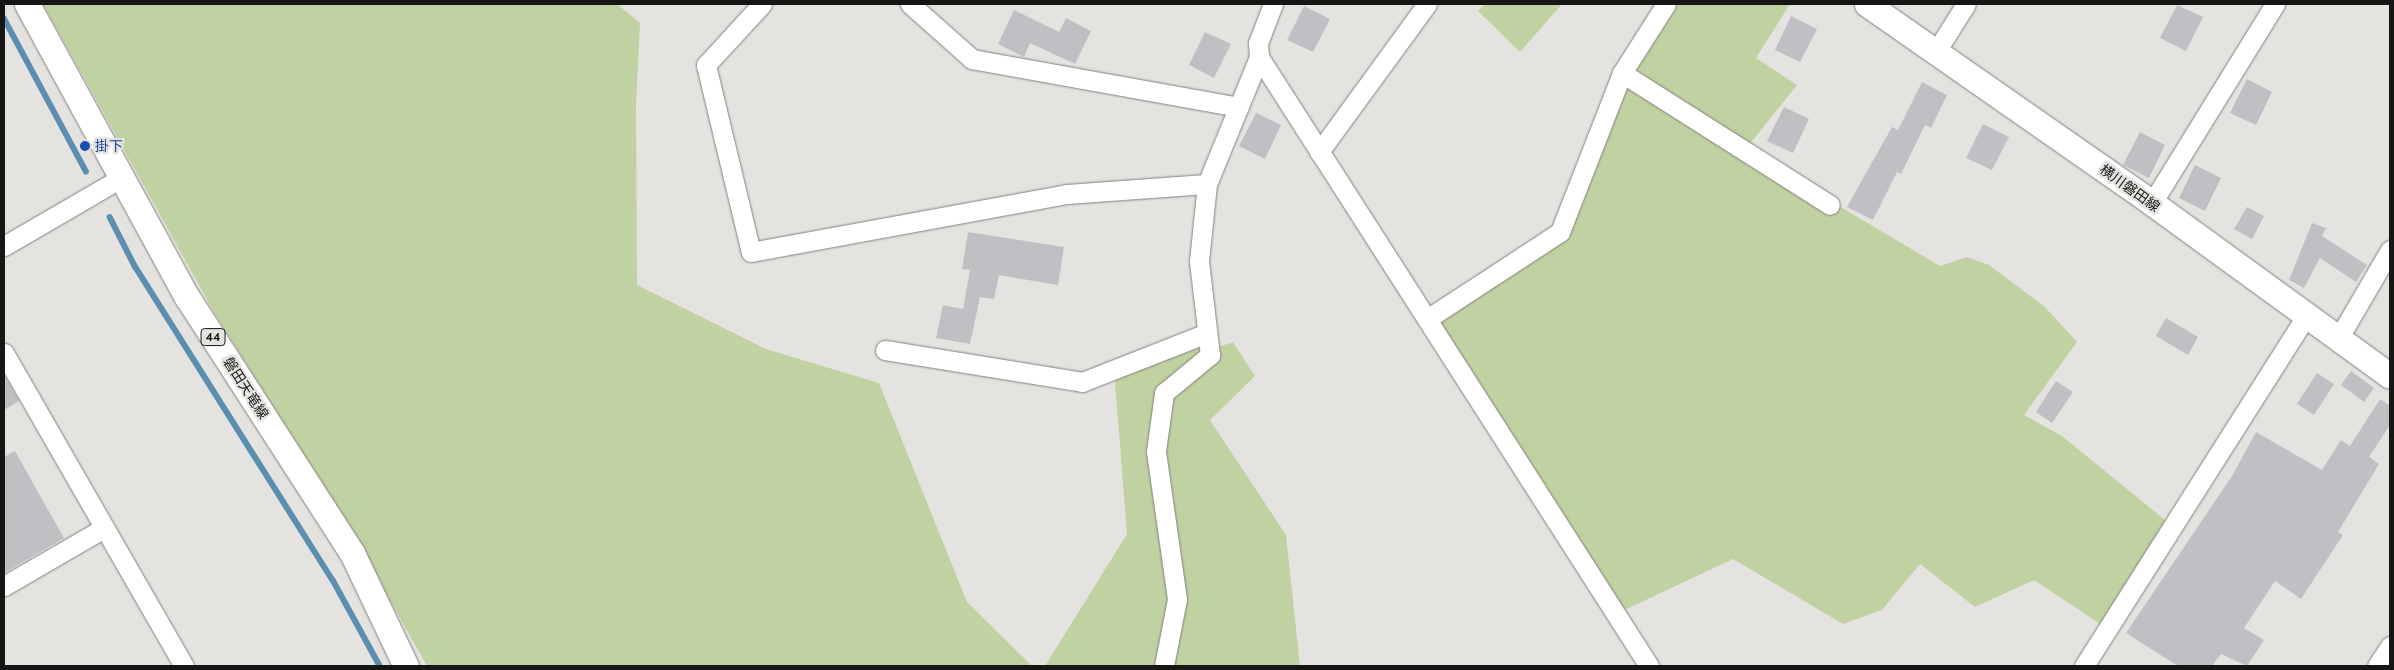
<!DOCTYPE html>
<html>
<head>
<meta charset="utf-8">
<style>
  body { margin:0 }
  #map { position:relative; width:2394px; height:670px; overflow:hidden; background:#e5e3e0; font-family:Cabin,"Noto Sans JP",sans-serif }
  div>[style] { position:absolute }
  .green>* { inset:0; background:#c1d2a2 }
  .stream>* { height:5.5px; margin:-2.75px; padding:0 2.75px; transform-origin:2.75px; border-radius:2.75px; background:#5c8faf }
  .building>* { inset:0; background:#c0bfc3 }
  .roads { filter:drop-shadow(0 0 1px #83827f) drop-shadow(0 0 1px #83827f) }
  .minor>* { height:19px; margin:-9.5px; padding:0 9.5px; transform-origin:9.5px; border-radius:9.5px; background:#fff }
  .major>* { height:25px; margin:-12.5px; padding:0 12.5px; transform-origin:12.5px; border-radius:12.5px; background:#fff }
  .dots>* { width:14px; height:14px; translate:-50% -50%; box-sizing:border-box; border:2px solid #e5e3e0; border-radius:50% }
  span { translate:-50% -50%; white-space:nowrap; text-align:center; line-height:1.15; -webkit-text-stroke:4.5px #e5e3e0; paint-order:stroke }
  .shield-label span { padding:1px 4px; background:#e5e3e0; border:1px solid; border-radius:4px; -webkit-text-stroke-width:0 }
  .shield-label { font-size:12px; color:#161614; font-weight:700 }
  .transit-label { font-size:14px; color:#164399 }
  .left { translate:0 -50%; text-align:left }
  .street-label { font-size:14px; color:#161614 }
  .frame { position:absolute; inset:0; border:5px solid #161614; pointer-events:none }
</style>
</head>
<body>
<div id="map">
  <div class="green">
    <div style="clip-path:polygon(43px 4px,617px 4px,640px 23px,636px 104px,637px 285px,766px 349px,879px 383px,967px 602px,1032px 666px,427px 666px,344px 519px,214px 312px)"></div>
    <div style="clip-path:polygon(1485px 4px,1562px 4px,1520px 52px,1478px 11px)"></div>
    <div style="clip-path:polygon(1674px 4px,1790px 4px,1756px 58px,1797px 85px,1745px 150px,1940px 266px,1967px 257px,1989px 265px,2045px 307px,2077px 342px,2024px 415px,2062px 436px,2181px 533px,2155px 554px,2108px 629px,2034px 580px,1975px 607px,1920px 564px,1882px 610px,1843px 624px,1733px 559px,1616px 614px,1460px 371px,1435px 314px,1540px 255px,1622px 73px,1733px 142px,1635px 69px)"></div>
    <div style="clip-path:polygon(1207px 333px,1210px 350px,1233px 342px,1255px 376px,1210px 420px,1286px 535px,1300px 666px,1045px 666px,1127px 534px,1114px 370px)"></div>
  </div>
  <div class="stream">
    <div style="left:4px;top:18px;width:174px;rotate:61.8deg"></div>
    <div style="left:110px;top:217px;width:55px;rotate:63deg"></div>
    <div style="left:135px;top:266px;width:371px;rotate:57.8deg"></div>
    <div style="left:333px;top:580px;width:98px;rotate:61.3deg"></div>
  </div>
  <div class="building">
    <div style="clip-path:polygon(2177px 5px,2203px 17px,2186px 51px,2160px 38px)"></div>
    <div style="clip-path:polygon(1304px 6px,1330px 19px,1313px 52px,1287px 40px)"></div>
    <div style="clip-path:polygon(1014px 10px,1059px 32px,1066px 18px,1091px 31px,1075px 64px,1030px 43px,1024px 57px,998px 44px)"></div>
    <div style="clip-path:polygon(1791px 16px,1817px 29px,1800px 62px,1775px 50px)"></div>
    <div style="clip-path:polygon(1205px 32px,1231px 44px,1214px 78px,1189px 65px)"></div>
    <div style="clip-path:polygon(2247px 79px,2272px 92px,2256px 125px,2230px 113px)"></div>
    <div style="clip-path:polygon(1922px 82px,1947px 95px,1931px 128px,1925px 125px,1901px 174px,1897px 172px,1873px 220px,1847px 207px,1892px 127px,1898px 130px)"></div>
    <div style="clip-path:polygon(1784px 107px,1809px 119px,1793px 153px,1767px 141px)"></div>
    <div style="clip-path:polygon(1256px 113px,1281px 125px,1265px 159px,1239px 146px)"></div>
    <div style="clip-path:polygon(1983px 124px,2009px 137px,1992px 170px,1966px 158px)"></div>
    <div style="clip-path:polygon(2140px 132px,2165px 145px,2149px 178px,2123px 165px)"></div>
    <div style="clip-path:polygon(2195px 165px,2221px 178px,2205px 211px,2179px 198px)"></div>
    <div style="clip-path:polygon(2247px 207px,2264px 216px,2252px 239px,2234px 229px)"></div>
    <div style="clip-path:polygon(2312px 223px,2326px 228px,2322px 236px,2367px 265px,2356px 282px,2320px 258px,2304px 288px,2289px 280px)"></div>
    <div style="clip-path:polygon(968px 232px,1064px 247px,1058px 285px,999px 275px,994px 299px,980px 297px,970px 344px,936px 338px,943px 305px,963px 309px,970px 270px,962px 269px)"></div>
    <div style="clip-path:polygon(2166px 318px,2198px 337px,2188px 355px,2156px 336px)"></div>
    <div style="clip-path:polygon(2351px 371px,2374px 388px,2364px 402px,2341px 385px)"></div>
    <div style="clip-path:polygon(2317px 373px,2334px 384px,2314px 415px,2297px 404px)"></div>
    <div style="clip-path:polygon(4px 375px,19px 401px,4px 410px)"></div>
    <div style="clip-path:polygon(2056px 381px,2073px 392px,2052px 423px,2036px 412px)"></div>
    <div style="clip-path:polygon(2380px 399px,2390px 406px,2390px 425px,2369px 457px,2379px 464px,2338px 532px,2343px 535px,2301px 599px,2275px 581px,2244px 628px,2264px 640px,2247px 666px,2221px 654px,2212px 666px,2178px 666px,2126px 633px,2232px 476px,2256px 432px,2322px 470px,2341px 440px,2350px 446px)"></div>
    <div style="clip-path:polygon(15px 451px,64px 538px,4px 573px,4px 457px)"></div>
  </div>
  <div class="roads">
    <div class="minor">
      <div style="left:762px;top:4px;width:83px;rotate:132.6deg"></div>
      <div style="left:706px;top:65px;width:192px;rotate:76.5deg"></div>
      <div style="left:751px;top:252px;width:320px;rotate:-10.4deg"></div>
      <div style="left:1066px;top:194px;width:141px;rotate:-4.1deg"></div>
      <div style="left:910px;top:4px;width:83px;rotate:41.6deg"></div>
      <div style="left:972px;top:59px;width:271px;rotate:10.2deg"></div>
      <div style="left:1273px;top:4px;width:42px;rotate:111deg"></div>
      <div style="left:1258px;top:43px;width:14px;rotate:86deg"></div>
      <div style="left:1259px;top:57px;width:723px;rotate:57.36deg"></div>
      <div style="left:1937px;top:50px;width:54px;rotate:-57.8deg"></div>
      <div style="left:1622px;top:73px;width:246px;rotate:32.4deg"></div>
      <div style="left:1319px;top:152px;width:183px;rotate:-53.9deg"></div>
      <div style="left:2152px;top:203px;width:234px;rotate:-58.3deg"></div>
      <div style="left:4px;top:246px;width:133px;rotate:-30.2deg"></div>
      <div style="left:1427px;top:319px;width:159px;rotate:-33.2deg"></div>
      <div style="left:1560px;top:232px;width:171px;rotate:-68.7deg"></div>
      <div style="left:1622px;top:73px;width:82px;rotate:-57.5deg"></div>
      <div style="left:2338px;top:339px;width:103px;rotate:-59.7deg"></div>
      <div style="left:885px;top:350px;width:200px;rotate:9.2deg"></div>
      <div style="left:1082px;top:382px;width:134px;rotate:-21.4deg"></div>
      <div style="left:4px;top:353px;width:361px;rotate:60.1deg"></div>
      <div style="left:4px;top:586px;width:116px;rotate:-30.1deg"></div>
      <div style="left:1164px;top:666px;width:68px;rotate:-79deg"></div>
      <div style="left:1177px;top:599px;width:149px;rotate:-98.1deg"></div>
      <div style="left:1156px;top:451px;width:59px;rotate:-82.1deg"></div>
      <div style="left:1164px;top:393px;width:60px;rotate:-39.6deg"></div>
      <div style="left:1210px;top:355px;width:95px;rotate:-96.7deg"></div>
      <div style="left:1199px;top:261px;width:77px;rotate:-84.1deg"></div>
      <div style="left:1207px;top:184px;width:137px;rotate:-67.7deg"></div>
      <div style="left:2084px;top:666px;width:414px;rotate:-57.6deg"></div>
      <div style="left:2377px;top:666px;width:24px;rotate:-57deg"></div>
    </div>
    <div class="major">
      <div style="left:27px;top:4px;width:334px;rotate:61.4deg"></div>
      <div style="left:187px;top:297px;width:305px;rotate:57.2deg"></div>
      <div style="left:352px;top:553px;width:125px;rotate:64.5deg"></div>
      <div style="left:1867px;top:4px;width:348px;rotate:34.9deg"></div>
      <div style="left:2152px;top:203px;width:294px;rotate:36deg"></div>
    </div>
  </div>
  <div class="dots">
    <div style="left:85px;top:146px;background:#1a4fb4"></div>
  </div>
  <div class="shield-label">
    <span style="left:213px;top:337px">44</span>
  </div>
  <div class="transit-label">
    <span class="left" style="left:95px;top:146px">掛下</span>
  </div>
  <div class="street-label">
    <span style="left:2130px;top:188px;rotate:36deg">横川磐田線</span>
    <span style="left:246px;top:388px;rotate:57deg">磐田天竜線</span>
  </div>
  <div class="frame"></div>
</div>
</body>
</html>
